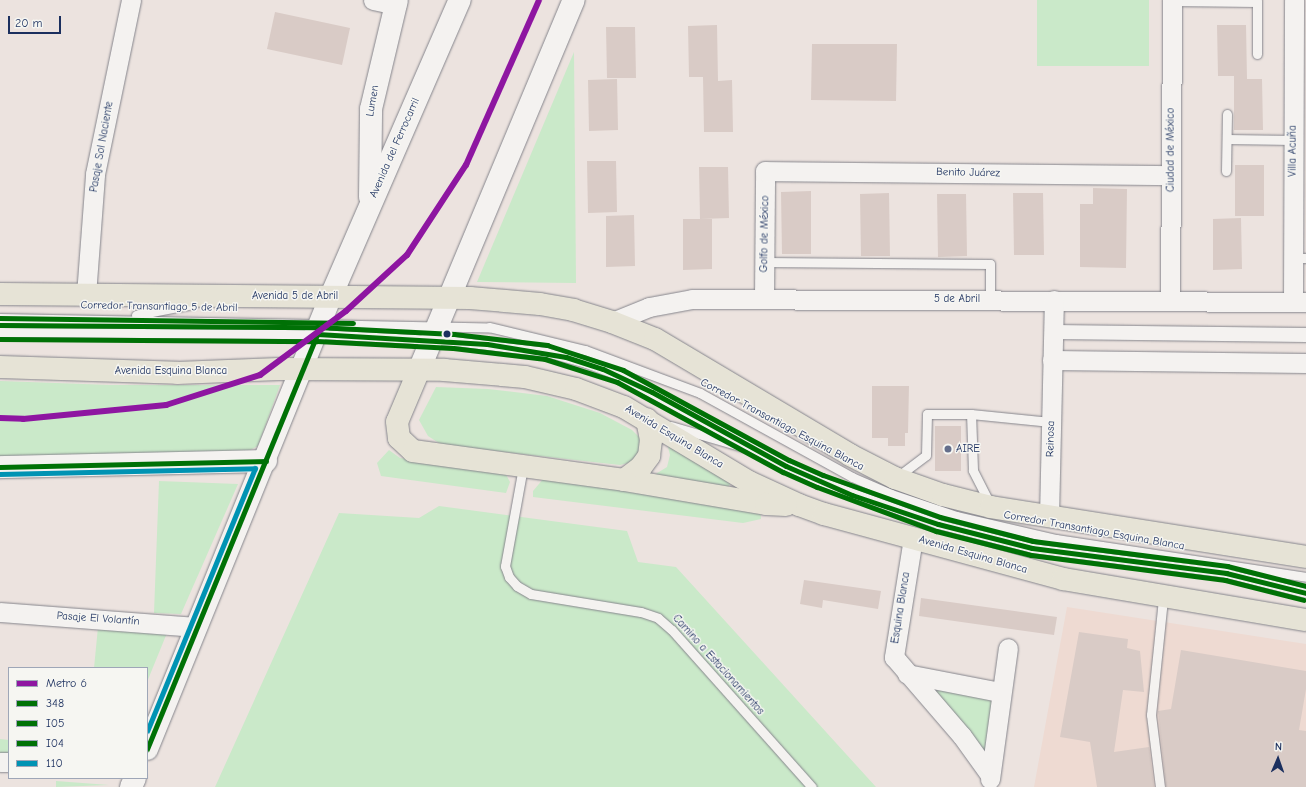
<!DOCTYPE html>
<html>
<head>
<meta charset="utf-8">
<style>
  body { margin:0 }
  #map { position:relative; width:1306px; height:787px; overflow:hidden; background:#ece3df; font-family:"Comic Neue",sans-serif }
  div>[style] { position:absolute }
  .built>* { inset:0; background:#eedad2 }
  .green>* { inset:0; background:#cae9c9 }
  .building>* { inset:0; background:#d9cbc6 }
  .roads { filter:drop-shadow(0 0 1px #85858c) drop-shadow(0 0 1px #85858c) }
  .service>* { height:9px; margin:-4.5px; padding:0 4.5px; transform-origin:4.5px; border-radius:4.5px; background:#f4f2f0 }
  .pedestrian>* { height:14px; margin:-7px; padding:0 7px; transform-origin:7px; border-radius:7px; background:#f4f2f0 }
  .minor>* { height:19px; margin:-9.5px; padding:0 9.5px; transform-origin:9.5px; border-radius:9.5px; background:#f4f2f0 }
  .tertiary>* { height:22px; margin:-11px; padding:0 11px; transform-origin:11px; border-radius:11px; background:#f4f2f0 }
  .secondary>* { height:22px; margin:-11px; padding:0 11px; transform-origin:11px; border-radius:11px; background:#f4f2f0 }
  .primary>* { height:22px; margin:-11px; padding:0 11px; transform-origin:11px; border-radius:11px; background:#e6e3d6 }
  .bus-1>* { height:5px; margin:-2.5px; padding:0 2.5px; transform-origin:2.5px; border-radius:2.5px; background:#007106 }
  .bus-2>* { height:5px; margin:-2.5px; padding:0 2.5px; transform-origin:2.5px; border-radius:2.5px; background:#007106 }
  .bus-3>* { height:5px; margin:-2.5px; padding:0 2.5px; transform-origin:2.5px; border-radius:2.5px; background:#007106 }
  .bus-4>* { height:5px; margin:-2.5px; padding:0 2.5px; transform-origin:2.5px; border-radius:2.5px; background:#0093b3 }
  .metro-1>* { height:6px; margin:-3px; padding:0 3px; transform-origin:3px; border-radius:3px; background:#8e16a1 }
  .dots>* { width:11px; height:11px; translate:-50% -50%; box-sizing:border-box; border:2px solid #f6f6f2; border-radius:50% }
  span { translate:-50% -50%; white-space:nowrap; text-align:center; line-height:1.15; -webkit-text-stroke:3px #f6f6f2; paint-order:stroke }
  .street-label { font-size:11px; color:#1b2f5e }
  .poi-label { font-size:11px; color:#1b2f5e }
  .left { translate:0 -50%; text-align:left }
  .legend { position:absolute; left:8px; top:667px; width:140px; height:112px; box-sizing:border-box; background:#f6f6f2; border:1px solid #9ea6b7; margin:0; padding:5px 7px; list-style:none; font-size:12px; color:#1b2f5e }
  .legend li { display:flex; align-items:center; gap:8px; height:20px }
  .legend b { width:20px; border:1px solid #9ea6b7 }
  .north { position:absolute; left:1258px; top:739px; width:40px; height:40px; -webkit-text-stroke:3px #f6f6f2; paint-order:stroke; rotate:2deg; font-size:11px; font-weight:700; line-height:16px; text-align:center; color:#1b2f5e }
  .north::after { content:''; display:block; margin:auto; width:14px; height:18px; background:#1b2f5e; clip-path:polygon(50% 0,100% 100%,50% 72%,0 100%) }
  .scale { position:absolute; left:8px; top:16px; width:53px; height:18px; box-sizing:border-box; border:2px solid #1b2f5e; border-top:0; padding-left:5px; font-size:12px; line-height:14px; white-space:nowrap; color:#1b2f5e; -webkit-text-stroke:3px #f6f6f2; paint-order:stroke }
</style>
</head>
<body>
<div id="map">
  <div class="built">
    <div style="clip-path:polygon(1067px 607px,1306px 644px,1306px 787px,1034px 787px)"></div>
  </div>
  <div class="green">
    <div style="clip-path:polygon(1037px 0,1149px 0,1149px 66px,1037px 66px)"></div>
    <div style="clip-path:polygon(574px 52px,576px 283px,477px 282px)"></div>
    <div style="clip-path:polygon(0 381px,110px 385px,280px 385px,258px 446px,244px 453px,0 458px)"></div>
    <div style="clip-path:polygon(436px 387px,488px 389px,547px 396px,600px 413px,632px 430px,643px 441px,641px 452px,632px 462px,620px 465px,442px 445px,428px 436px,419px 420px)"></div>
    <div style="clip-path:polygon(667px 443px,731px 482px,728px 488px,654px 475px,667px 467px,670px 455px)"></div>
    <div style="clip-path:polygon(389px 450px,400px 458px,504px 471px,510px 482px,506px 493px,381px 476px,377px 463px)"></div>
    <div style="clip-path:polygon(544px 478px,760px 506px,761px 519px,743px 523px,533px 497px,533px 491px)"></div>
    <div style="clip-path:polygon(159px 481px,238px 484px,181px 614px,154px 613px)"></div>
    <div style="clip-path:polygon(439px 506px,627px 531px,638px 562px,676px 567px,876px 787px,215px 787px,339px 513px,419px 518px)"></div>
    <div style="clip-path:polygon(98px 627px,167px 633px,147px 682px,147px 668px,94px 668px)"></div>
    <div style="clip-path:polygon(925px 685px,992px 698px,987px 756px)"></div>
    <div style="clip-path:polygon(0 739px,9px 740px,9px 759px,0 758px)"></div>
    <div style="clip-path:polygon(56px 781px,109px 785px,56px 787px)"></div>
  </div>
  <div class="building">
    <div style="clip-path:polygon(275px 12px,350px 28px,342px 65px,267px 49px)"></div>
    <div style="clip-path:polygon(717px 25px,718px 81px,732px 80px,733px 132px,704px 132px,703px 77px,689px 77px,688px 26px)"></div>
    <div style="clip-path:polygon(1217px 25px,1246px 25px,1247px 79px,1262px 79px,1263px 130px,1234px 130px,1234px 76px,1218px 76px)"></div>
    <div style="clip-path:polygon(606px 27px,635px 27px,636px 78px,607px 78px)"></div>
    <div style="clip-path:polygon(812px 44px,897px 44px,896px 101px,811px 100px)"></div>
    <div style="clip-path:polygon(617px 79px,618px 130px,589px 131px,588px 80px)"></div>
    <div style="clip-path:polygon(587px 161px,616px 161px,617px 212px,588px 213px)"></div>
    <div style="clip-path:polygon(1235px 165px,1264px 165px,1264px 216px,1235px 216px)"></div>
    <div style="clip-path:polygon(699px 167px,728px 167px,729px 218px,700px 219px)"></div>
    <div style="clip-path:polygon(1093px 188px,1127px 189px,1126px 268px,1080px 267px,1080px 204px,1093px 204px)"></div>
    <div style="clip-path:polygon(811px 191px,811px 254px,782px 254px,781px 192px)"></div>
    <div style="clip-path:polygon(889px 193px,890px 256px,861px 256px,860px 194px)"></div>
    <div style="clip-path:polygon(1013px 193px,1043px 193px,1044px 255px,1014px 255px)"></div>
    <div style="clip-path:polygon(937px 194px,966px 194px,967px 256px,938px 257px)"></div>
    <div style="clip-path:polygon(634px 215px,635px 266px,606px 267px,606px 216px)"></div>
    <div style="clip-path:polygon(1241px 218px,1242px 269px,1213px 270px,1213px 219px)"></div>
    <div style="clip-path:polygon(683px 219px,712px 219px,712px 269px,683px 270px)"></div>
    <div style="clip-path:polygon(872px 386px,909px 386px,908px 433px,905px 433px,905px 446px,888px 446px,888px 438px,872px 438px)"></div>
    <div style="clip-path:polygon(935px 426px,961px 426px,961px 471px,935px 471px)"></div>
    <div style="clip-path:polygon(804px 580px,881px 591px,878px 609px,823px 600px,822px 608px,800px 604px)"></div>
    <div style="clip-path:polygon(921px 598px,1057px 617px,1054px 635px,919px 616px)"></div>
    <div style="clip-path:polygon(1079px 632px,1128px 639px,1127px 648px,1140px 651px,1144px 692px,1123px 690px,1114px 752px,1149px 747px,1154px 787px,1097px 787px,1090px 742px,1060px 737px)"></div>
    <div style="clip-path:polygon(1181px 650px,1306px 671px,1306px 689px,1299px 730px,1306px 731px,1306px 787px,1166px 787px,1158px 711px,1171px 709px)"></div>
  </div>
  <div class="roads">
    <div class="service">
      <div style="left:1172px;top:1px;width:85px;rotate:0.7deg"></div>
      <div style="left:1257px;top:54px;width:54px;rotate:-90deg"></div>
      <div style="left:1227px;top:139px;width:66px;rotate:0.9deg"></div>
      <div style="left:1226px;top:171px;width:57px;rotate:-89deg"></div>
      <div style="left:1293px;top:258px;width:13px"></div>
      <div style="left:764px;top:262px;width:226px;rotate:0.5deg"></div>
      <div style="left:990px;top:264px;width:36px;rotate:90deg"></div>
      <div style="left:136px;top:315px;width:58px;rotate:-10.9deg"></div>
      <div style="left:0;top:318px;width:489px;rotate:1.1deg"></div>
      <div style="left:489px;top:327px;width:99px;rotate:13.5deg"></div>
      <div style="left:585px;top:350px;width:123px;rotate:20.5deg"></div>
      <div style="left:700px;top:393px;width:174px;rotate:28.9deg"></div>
      <div style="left:852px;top:477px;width:43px;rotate:23.6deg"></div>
      <div style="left:891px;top:494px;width:69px;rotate:18.7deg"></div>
      <div style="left:956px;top:516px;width:103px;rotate:13deg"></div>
      <div style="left:1056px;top:539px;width:253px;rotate:8.6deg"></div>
      <div style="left:0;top:332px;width:317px;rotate:0.4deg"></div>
      <div style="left:317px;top:334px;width:137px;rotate:2.9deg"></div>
      <div style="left:454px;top:341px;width:93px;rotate:6.8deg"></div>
      <div style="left:546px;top:352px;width:41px;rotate:15.4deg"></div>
      <div style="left:586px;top:363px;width:36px;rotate:21deg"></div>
      <div style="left:620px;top:376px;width:189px;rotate:28.5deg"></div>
      <div style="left:786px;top:466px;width:37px;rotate:24deg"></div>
      <div style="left:820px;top:481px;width:126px;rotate:20deg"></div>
      <div style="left:938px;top:524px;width:97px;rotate:14.3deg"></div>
      <div style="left:1032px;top:548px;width:196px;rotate:7.3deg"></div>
      <div style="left:1226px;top:573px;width:82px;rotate:14deg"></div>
      <div style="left:671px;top:426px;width:75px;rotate:16.3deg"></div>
      <div style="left:523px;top:467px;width:101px;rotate:100.3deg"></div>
      <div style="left:505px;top:566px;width:12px;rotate:70deg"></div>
      <div style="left:509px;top:577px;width:12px;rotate:48deg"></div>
      <div style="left:517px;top:586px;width:16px;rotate:30deg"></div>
      <div style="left:531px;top:594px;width:111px;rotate:9.3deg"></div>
      <div style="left:641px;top:612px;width:18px;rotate:19deg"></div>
      <div style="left:658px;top:618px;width:18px;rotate:41deg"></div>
      <div style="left:672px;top:630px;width:210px;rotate:48.3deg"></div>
      <div style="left:897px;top:477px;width:36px;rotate:-37deg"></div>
      <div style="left:926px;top:455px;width:41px;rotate:-88.6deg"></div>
      <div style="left:927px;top:414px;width:44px"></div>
      <div style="left:990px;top:504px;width:38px;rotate:-117deg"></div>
      <div style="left:973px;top:470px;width:56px;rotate:-92deg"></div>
      <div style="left:971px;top:414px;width:80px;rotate:5.7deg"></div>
      <div style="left:1160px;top:787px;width:73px;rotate:-97.1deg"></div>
      <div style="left:1151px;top:715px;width:118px;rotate:-84.1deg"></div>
    </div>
    <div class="pedestrian">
      <div style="left:1053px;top:332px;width:253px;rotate:0.7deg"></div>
    </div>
    <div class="minor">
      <div style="left:373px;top:0;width:24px;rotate:12deg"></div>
      <div style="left:86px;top:295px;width:121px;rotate:-85.7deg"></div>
      <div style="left:95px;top:174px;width:178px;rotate:-78.3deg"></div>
      <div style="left:764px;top:298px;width:127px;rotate:-89.5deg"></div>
      <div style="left:765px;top:171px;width:405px;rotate:0.6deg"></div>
      <div style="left:1170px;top:301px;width:301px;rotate:-89.6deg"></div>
      <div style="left:1293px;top:301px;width:301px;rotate:-89.8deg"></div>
      <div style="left:612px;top:322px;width:40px;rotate:-22deg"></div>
      <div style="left:649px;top:307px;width:44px;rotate:-10.5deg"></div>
      <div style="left:692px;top:299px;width:614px;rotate:0.28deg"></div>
      <div style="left:1052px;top:360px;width:254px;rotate:0.7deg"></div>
      <div style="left:1049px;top:517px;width:217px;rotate:-88.7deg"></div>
      <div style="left:913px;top:538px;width:121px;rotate:99.1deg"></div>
      <div style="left:894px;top:657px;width:104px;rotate:49.3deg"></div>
      <div style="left:962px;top:736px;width:48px;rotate:54.3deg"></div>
      <div style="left:0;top:612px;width:197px;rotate:4.4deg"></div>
      <div style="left:907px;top:674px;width:95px;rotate:11deg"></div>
      <div style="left:0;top:762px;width:9px"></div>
      <div style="left:990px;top:779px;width:132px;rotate:-82.2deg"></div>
    </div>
    <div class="tertiary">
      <div style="left:370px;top:197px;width:88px;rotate:-89.3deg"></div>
      <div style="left:371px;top:109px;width:112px;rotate:-76.6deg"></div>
      <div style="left:0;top:467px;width:266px;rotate:-1.3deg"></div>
      <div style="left:147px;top:749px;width:489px;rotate:-67.9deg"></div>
      <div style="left:331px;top:296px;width:323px;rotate:-66.5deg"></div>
      <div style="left:131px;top:787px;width:10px;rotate:-66deg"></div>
    </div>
    <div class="secondary">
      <div style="left:419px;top:370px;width:401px;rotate:-67.3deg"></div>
    </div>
    <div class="primary">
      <div style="left:0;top:294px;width:470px;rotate:0.5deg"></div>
      <div style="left:470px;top:298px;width:70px;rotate:4.9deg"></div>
      <div style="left:540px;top:304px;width:34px;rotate:10deg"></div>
      <div style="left:573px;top:310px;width:41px;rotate:17.1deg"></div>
      <div style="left:612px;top:322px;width:46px;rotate:21.6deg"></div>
      <div style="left:655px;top:339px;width:227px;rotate:30.7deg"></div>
      <div style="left:850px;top:455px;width:51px;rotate:27.1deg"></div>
      <div style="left:895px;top:478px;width:51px;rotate:19.5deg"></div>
      <div style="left:943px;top:495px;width:49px;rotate:14deg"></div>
      <div style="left:991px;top:507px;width:319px;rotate:9deg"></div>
      <div style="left:0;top:367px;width:177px;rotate:1.9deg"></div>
      <div style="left:177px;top:373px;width:102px;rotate:-2.2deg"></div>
      <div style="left:279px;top:369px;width:165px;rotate:0.3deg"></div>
      <div style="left:444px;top:370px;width:81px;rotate:4.9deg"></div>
      <div style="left:525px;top:377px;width:52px;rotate:13.2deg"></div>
      <div style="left:576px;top:389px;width:51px;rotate:20.6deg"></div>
      <div style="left:624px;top:407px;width:146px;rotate:31deg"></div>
      <div style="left:749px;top:482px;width:55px;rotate:24.7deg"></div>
      <div style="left:799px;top:505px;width:27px;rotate:20deg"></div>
      <div style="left:824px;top:514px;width:248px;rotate:15.2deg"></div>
      <div style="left:1063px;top:579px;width:246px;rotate:9.6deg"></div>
      <div style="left:419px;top:370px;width:56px;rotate:112.9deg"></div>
      <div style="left:397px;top:422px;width:16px;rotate:83deg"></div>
      <div style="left:399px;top:438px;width:19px;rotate:43deg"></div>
      <div style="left:413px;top:451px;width:213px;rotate:7.8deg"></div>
      <div style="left:624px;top:480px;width:144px;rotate:9.6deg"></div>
      <div style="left:766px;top:504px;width:20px;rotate:3deg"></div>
      <div style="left:624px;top:480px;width:21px;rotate:-37deg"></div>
      <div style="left:641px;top:467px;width:14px;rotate:-54deg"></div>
      <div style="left:649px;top:456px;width:16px;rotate:-83deg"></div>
      <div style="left:651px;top:440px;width:21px;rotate:-101deg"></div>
    </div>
  </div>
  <div class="bus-1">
    <div style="left:0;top:318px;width:353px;rotate:0.8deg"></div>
    <div style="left:0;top:467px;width:266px;rotate:-1.3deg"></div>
    <div style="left:147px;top:749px;width:448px;rotate:-67.7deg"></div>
    <div style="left:317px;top:334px;width:170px;rotate:3.4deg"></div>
    <div style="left:487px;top:344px;width:80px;rotate:9.3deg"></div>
    <div style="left:566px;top:357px;width:39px;rotate:18deg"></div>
    <div style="left:603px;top:369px;width:54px;rotate:25.1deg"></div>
    <div style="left:652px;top:392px;width:153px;rotate:28.9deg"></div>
    <div style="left:786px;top:466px;width:72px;rotate:23.7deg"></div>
    <div style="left:852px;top:495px;width:91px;rotate:18.6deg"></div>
    <div style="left:938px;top:524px;width:97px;rotate:14.3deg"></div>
    <div style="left:1032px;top:548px;width:196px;rotate:7.3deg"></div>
    <div style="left:1226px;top:573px;width:82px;rotate:14deg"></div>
  </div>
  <div class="bus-2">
    <div style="left:0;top:339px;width:317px;rotate:0.4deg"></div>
    <div style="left:317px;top:341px;width:136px;rotate:2.9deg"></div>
    <div style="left:453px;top:348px;width:93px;rotate:6.8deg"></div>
    <div style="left:545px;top:359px;width:76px;rotate:17.7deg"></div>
    <div style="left:617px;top:382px;width:189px;rotate:28.5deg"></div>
    <div style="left:783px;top:472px;width:37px;rotate:24deg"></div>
    <div style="left:817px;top:487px;width:127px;rotate:20.3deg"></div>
    <div style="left:936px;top:531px;width:98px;rotate:14.2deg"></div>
    <div style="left:1031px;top:555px;width:196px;rotate:7.3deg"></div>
    <div style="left:1225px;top:580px;width:81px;rotate:14.2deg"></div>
  </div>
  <div class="bus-3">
    <div style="left:0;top:325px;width:317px;rotate:0.4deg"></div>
    <div style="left:317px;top:327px;width:137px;rotate:2.9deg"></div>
    <div style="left:454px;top:334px;width:94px;rotate:6.7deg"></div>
    <div style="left:547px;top:345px;width:80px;rotate:18.2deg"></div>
    <div style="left:623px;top:370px;width:189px;rotate:28.5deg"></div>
    <div style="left:789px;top:460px;width:37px;rotate:24deg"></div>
    <div style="left:823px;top:475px;width:124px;rotate:19.7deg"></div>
    <div style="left:940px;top:517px;width:96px;rotate:14.5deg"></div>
    <div style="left:1033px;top:541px;width:196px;rotate:7.3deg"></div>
    <div style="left:1227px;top:566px;width:81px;rotate:14.2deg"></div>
  </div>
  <div class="bus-4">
    <div style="left:0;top:474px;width:255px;rotate:-1.3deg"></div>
    <div style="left:255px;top:468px;width:284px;rotate:112.3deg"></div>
  </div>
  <div class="metro-1">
    <div style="left:0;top:418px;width:23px;rotate:2deg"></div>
    <div style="left:23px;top:419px;width:144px;rotate:-5.6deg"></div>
    <div style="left:166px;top:405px;width:99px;rotate:-17.7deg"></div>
    <div style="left:260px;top:375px;width:107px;rotate:-36.7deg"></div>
    <div style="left:346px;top:311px;width:83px;rotate:-42.6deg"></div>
    <div style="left:407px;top:255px;width:108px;rotate:-56.8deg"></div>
    <div style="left:466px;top:165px;width:180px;rotate:-66.1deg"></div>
  </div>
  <div class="dots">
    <div style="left:447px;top:334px;background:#1b2f5e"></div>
    <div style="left:948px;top:449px;background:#646e8b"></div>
  </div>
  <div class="street-label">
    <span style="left:373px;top:101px;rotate:-80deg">Lumen</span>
    <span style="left:102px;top:147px;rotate:-80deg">Pasaje Sol Naciente</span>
    <span style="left:395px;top:148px;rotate:-66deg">Avenida del Ferrocarril</span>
    <span style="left:1171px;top:150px;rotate:-90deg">Ciudad de México</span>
    <span style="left:1293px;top:151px;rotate:-90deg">Villa Acuña</span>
    <span style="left:968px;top:173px;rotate:1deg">Benito Juárez</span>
    <span style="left:765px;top:234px;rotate:-89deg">Golfo de México</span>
    <span style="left:295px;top:296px">Avenida 5 de Abril</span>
    <span style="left:957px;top:299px">5 de Abril</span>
    <span style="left:159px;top:307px;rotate:1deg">Corredor Transantiago 5 de Abril</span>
    <span style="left:171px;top:371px">Avenida Esquina Blanca</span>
    <span style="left:782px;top:425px;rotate:28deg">Corredor Transantiago Esquina Blanca</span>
    <span style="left:674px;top:437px;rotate:31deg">Avenida Esquina Blanca</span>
    <span style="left:1051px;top:439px;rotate:-89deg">Reinosa</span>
    <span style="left:1094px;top:531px;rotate:10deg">Corredor Transantiago Esquina Blanca</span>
    <span style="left:973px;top:555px;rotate:16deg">Avenida Esquina Blanca</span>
    <span style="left:901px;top:608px;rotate:-81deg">Esquina Blanca</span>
    <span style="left:98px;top:619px;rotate:4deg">Pasaje El Volantín</span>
    <span style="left:718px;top:665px;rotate:48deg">Camino a Estacionamientos</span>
  </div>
  <div class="poi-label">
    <span class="left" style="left:956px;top:449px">AIRE</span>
  </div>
  <ul class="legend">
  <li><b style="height:5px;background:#8e16a1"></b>Metro 6</li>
  <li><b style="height:5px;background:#007106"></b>348</li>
  <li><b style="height:5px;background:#007106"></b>I05</li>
  <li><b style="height:5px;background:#007106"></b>I04</li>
  <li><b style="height:5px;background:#0093b3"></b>110</li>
  </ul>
  <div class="north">N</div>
  <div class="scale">20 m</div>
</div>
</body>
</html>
